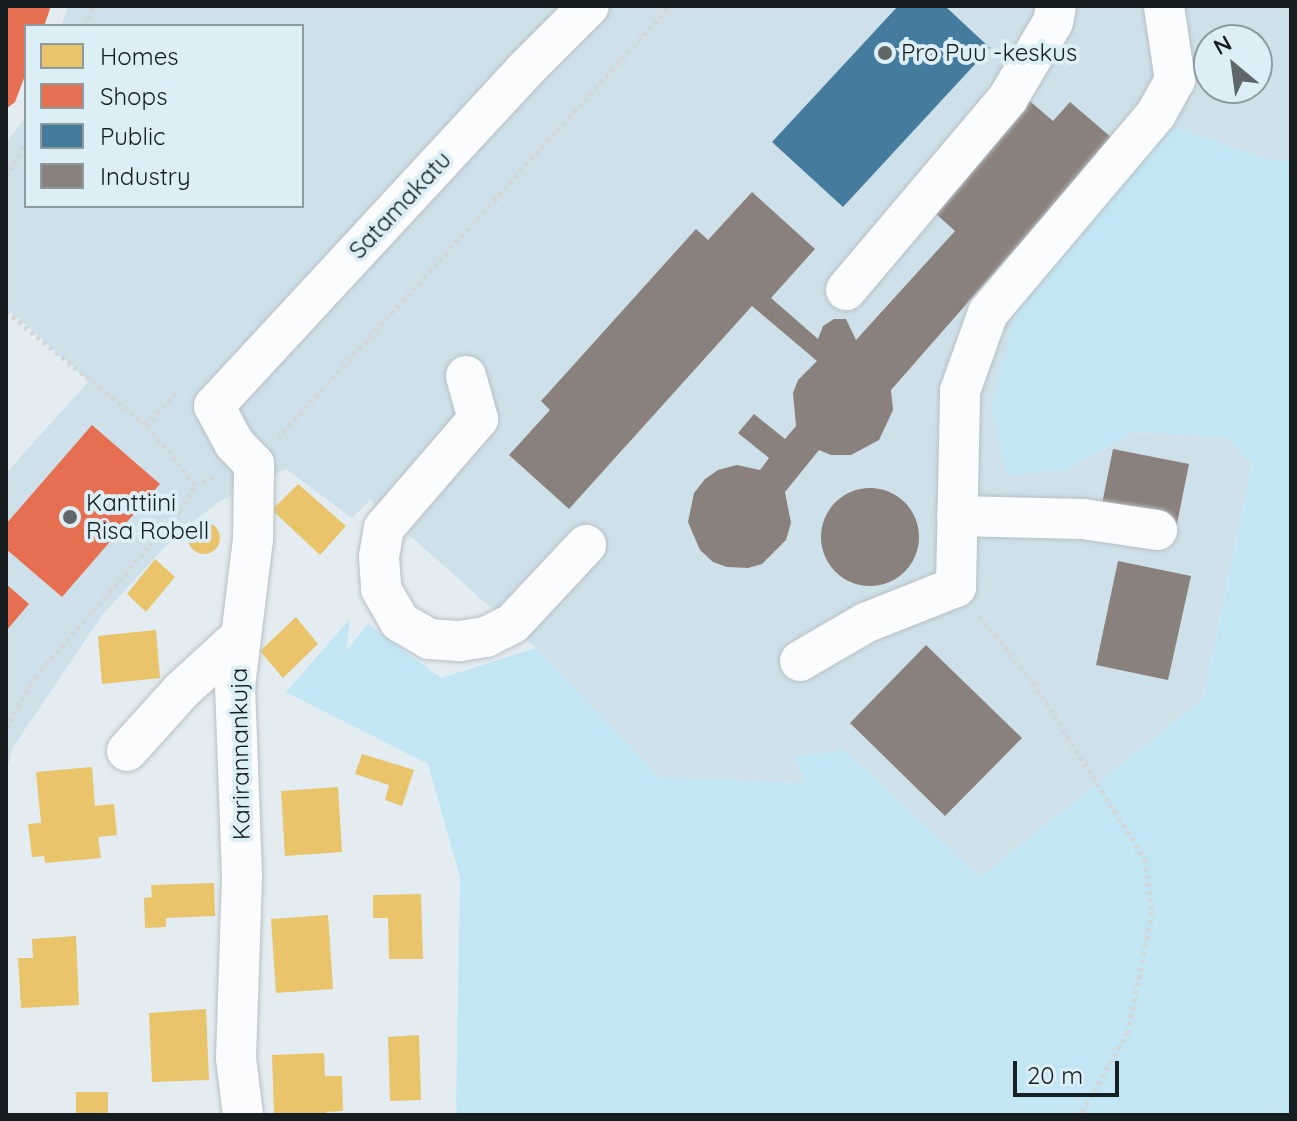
<!DOCTYPE html>
<html>
<head>
<meta charset="utf-8">
<style>
  body { margin:0 }
  #map { position:relative; width:1297px; height:1121px; overflow:hidden; background:#e2ecf1; font-family:Quicksand,sans-serif }
  div>[style] { position:absolute }
  .built>* { inset:0; background:#cee1ea }
  .green>* { inset:0; background:#c3e6f5 }
  .homes>* { inset:0; background:#e9c46a }
  .round { border-radius:50% }
  .shops>* { inset:0; background:#e76f51 }
  .public>* { inset:0; background:#457b9d }
  .industry>* { inset:0; background:#8a817c }
  .path>* { height:5px; margin-top:-2.5px; transform-origin:0; background:repeating-linear-gradient(90deg,#d4d7d8 0 4px,transparent 0 8px) }
  .roads { filter:drop-shadow(0 0 2px #b8c0c4) drop-shadow(0 0 2px #b8c0c4) }
  .minor>* { height:40px; margin:-20px; padding:0 20px; transform-origin:20px; border-radius:20px; background:#fbfcfd }
  .dots>* { width:22px; height:22px; translate:-50% -50%; box-sizing:border-box; border:4px solid #dceff7; border-radius:50% }
  span { translate:-50% -50%; white-space:nowrap; text-align:center; line-height:1.15; -webkit-text-stroke:8px #dceff7; paint-order:stroke }
  .poi-label { font-size:24px; color:#171e21 }
  .left { translate:0 -50%; text-align:left }
  .street-label { font-size:24px; color:#171e21 }
  .frame { position:absolute; inset:0; border:8px solid #171e21; pointer-events:none }
  .legend { position:absolute; left:24px; top:24px; width:280px; height:184px; box-sizing:border-box; background:#dceff7; border:2px solid #8d9ba1; margin:0; padding:10px 14px; list-style:none; font-size:24px; color:#171e21 }
  .legend li { display:flex; align-items:center; gap:16px; height:40px }
  .legend b { width:40px; border:2px solid #8d9ba1 }
  .north { position:absolute; left:1193px; top:24px; width:80px; height:80px; box-sizing:border-box; background:#dceff7; border:2px solid #8d9ba1; border-radius:50%; rotate:331deg; font-size:22px; font-weight:700; line-height:32px; text-align:center; color:#171e21 }
  .north::after { content:''; display:block; margin:auto; width:28px; height:36px; background:#5e666a; clip-path:polygon(50% 0,100% 100%,50% 72%,0 100%) }
  .scale { position:absolute; left:1013px; top:1061px; width:106px; height:36px; box-sizing:border-box; border:4px solid #171e21; border-top:0; padding-left:10px; font-size:24px; line-height:28px; white-space:nowrap; color:#171e21; -webkit-text-stroke:6px #dceff7; paint-order:stroke }
</style>
</head>
<body>
<div id="map">
  <div class="built">
    <div style="clip-path:polygon(evenodd,68px 6px,1291px 6px,1291px 162px,1263px 158px,1171px 126px,1067px 469px,1134px 432px,1226px 437px,1252px 464px,1203px 699px,980px 877px,844px 750px,794px 758px,808px 783px,660px 778px,536px 648px,370px 500px,352px 518px,286px 469px,220px 501px,177px 534px,103px 614px,13px 747px,6px 774px,6px 473px,89px 381px,6px 308px,6px 143px,26px 117px,26px 206px,302px 206px,302px 26px,61px 26px,68px 6px,1209px 40px,1257px 40px,1257px 88px,1209px 88px,1209px 40px)"></div>
  </div>
  <div class="green">
    <div style="clip-path:polygon(1171px 126px,1263px 158px,1291px 162px,1291px 1115px,456px 1115px,460px 877px,428px 764px,286px 692px,350px 619px,346px 651px,368px 624px,441px 678px,536px 648px,660px 778px,807px 783px,794px 757px,844px 750px,980px 877px,1203px 699px,1252px 464px,1226px 437px,1134px 432px,1067px 469px,1008px 476px,991px 408px,1019px 298px)"></div>
  </div>
  <div class="homes">
    <div style="clip-path:polygon(298px 484px,346px 526px,320px 555px,272px 510px)"></div>
    <div class="round" style="left:188px;top:522px;width:32px;height:32px"></div>
    <div style="clip-path:polygon(155px 559px,175px 577px,146px 612px,127px 594px)"></div>
    <div style="clip-path:polygon(296px 617px,318px 644px,283px 678px,260px 651px)"></div>
    <div style="clip-path:polygon(156px 630px,160px 678px,102px 684px,98px 636px)"></div>
    <div style="clip-path:polygon(362px 754px,414px 770px,402px 806px,385px 800px,389px 785px,355px 774px)"></div>
    <div style="clip-path:polygon(92px 767px,95px 806px,114px 804px,117px 835px,98px 837px,101px 858px,45px 863px,44px 856px,32px 857px,28px 824px,41px 823px,36px 772px)"></div>
    <div style="clip-path:polygon(338px 787px,342px 852px,285px 856px,281px 791px)"></div>
    <div style="clip-path:polygon(214px 883px,215px 916px,166px 918px,166px 927px,145px 928px,144px 898px,152px 897px,151px 885px)"></div>
    <div style="clip-path:polygon(421px 894px,423px 959px,389px 959px,388px 918px,373px 918px,373px 895px)"></div>
    <div style="clip-path:polygon(328px 915px,333px 989px,276px 993px,271px 919px)"></div>
    <div style="clip-path:polygon(76px 936px,79px 1005px,21px 1008px,18px 958px,33px 958px,32px 939px)"></div>
    <div style="clip-path:polygon(206px 1009px,209px 1080px,152px 1082px,149px 1013px)"></div>
    <div style="clip-path:polygon(419px 1035px,421px 1100px,390px 1101px,388px 1037px)"></div>
    <div style="clip-path:polygon(324px 1053px,325px 1076px,342px 1076px,343px 1111px,326px 1112px,326px 1115px,274px 1115px,272px 1055px)"></div>
    <div style="clip-path:polygon(76px 1092px,108px 1092px,108px 1115px,76px 1115px)"></div>
  </div>
  <div class="shops">
    <div style="clip-path:polygon(6px 6px,51px 6px,44px 26px,26px 26px,26px 73px,15px 102px,6px 109px)"></div>
    <div style="clip-path:polygon(92px 425px,160px 484px,62px 597px,6px 549px,6px 524px)"></div>
    <div style="clip-path:polygon(6px 584px,29px 604px,6px 631px)"></div>
  </div>
  <div class="public">
    <div style="clip-path:polygon(898px 6px,945px 6px,990px 48px,843px 207px,772px 142px)"></div>
  </div>
  <div class="industry">
    <div style="clip-path:polygon(1025px 97px,1053px 121px,1070px 102px,1112px 138px,891px 390px,893px 410px,879px 440px,851px 455px,831px 455px,819px 450px,785px 492px,791px 523px,786px 540px,762px 564px,748px 568px,727px 567px,713px 562px,700px 550px,688px 522px,694px 493px,705px 479px,718px 470px,737px 465px,760px 470px,769px 458px,738px 433px,754px 414px,785px 439px,796px 426px,793px 393px,798px 380px,817px 361px,752px 306px,569px 509px,509px 455px,550px 410px,541px 401px,696px 229px,708px 240px,752px 192px,815px 249px,771px 298px,818px 339px,823px 326px,834px 319px,846px 319px,856px 340px,955px 231px,926px 205px)"></div>
    <div style="clip-path:polygon(1113px 449px,1189px 464px,1177px 524px,1101px 509px)"></div>
    <div class="round" style="left:821px;top:488px;width:98px;height:98px"></div>
    <div style="clip-path:polygon(1118px 561px,1191px 576px,1168px 680px,1096px 665px)"></div>
    <div style="clip-path:polygon(926px 645px,1022px 738px,945px 816px,850px 723px)"></div>
  </div>
  <div class="path">
    <div style="left:85px;top:26px;width:22px;rotate:-66deg"></div>
    <div style="left:6px;top:177px;width:39px;rotate:-60deg"></div>
    <div style="left:6px;top:311px;width:182px;rotate:39.2deg"></div>
    <div style="left:147px;top:426px;width:75px;rotate:50.4deg"></div>
    <div style="left:147px;top:426px;width:49px;rotate:-49.1deg"></div>
    <div style="left:278px;top:438px;width:583px;rotate:-47.78deg"></div>
    <div style="left:979px;top:616px;width:85px;rotate:50.7deg"></div>
    <div style="left:1033px;top:682px;width:209px;rotate:57.7deg"></div>
    <div style="left:1145px;top:859px;width:53px;rotate:82.5deg"></div>
    <div style="left:1152px;top:912px;width:122px;rotate:101.3deg"></div>
    <div style="left:1128px;top:1032px;width:96px;rotate:120deg"></div>
    <div style="left:6px;top:728px;width:59px;rotate:-60.4deg"></div>
    <div style="left:35px;top:677px;width:220px;rotate:-48.9deg"></div>
    <div style="left:180px;top:511px;width:31px;rotate:-61deg"></div>
    <div style="left:195px;top:484px;width:21px;rotate:-23deg"></div>
  </div>
  <div class="roads">
    <div class="minor">
      <div style="left:846px;top:290px;width:251px;rotate:-49.8deg"></div>
      <div style="left:1008px;top:98px;width:88px;rotate:-59.4deg"></div>
      <div style="left:1053px;top:22px;width:16px;rotate:-79deg"></div>
      <div style="left:466px;top:376px;width:45px;rotate:74.4deg"></div>
      <div style="left:478px;top:419px;width:144px;rotate:130.8deg"></div>
      <div style="left:384px;top:528px;width:29px;rotate:100deg"></div>
      <div style="left:379px;top:557px;width:32px;rotate:86deg"></div>
      <div style="left:381px;top:589px;width:38px;rotate:60deg"></div>
      <div style="left:400px;top:622px;width:34px;rotate:30deg"></div>
      <div style="left:429px;top:639px;width:31px;rotate:4deg"></div>
      <div style="left:460px;top:641px;width:26px;rotate:-9deg"></div>
      <div style="left:486px;top:637px;width:30px;rotate:-27deg"></div>
      <div style="left:513px;top:623px;width:107px;rotate:-46.9deg"></div>
      <div style="left:957px;top:516px;width:126px;rotate:1.4deg"></div>
      <div style="left:1083px;top:519px;width:75px;rotate:8.5deg"></div>
      <div style="left:800px;top:661px;width:75px;rotate:-30.3deg"></div>
      <div style="left:865px;top:623px;width:98px;rotate:-21.6deg"></div>
      <div style="left:956px;top:587px;width:196px;rotate:-88.8deg"></div>
      <div style="left:960px;top:391px;width:83px;rotate:-70.3deg"></div>
      <div style="left:988px;top:313px;width:260px;rotate:-49.8deg"></div>
      <div style="left:1156px;top:114px;width:39px;rotate:-61deg"></div>
      <div style="left:1175px;top:80px;width:75px;rotate:-98.5deg"></div>
      <div style="left:127px;top:751px;width:81px;rotate:-48deg"></div>
      <div style="left:181px;top:691px;width:81px;rotate:-42.5deg"></div>
      <div style="left:243px;top:1115px;width:57px;rotate:-97deg"></div>
      <div style="left:236px;top:1058px;width:182px;rotate:-88.1deg"></div>
      <div style="left:242px;top:876px;width:190px;rotate:-92.1deg"></div>
      <div style="left:235px;top:686px;width:147px;rotate:-83deg"></div>
      <div style="left:253px;top:540px;width:76px;rotate:-89.2deg"></div>
      <div style="left:254px;top:464px;width:29px;rotate:-134deg"></div>
      <div style="left:234px;top:443px;width:42px;rotate:-118.4deg"></div>
      <div style="left:214px;top:406px;width:455px;rotate:-47.2deg"></div>
      <div style="left:523px;top:72px;width:93px;rotate:-45deg"></div>
    </div>
  </div>
  <div class="dots">
    <div style="left:885px;top:53px;background:#5e666a"></div>
    <div style="left:70px;top:517px;background:#5e666a"></div>
  </div>
  <div class="poi-label">
    <span class="left" style="left:901px;top:53px">Pro Puu -keskus</span>
    <span class="left" style="left:86px;top:517px">Kanttiini<br>Risa Robell</span>
  </div>
  <div class="street-label">
    <span style="left:400px;top:205px;rotate:-47deg">Satamakatu</span>
    <span style="left:240px;top:754px;rotate:-91deg">Karirannankuja</span>
  </div>
  <div class="frame"></div>
  <ul class="legend">
  <li><b style="height:22px;background:#e9c46a"></b>Homes</li>
  <li><b style="height:22px;background:#e76f51"></b>Shops</li>
  <li><b style="height:22px;background:#457b9d"></b>Public</li>
  <li><b style="height:22px;background:#8a817c"></b>Industry</li>
  </ul>
  <div class="north">N</div>
  <div class="scale">20 m</div>
</div>
</body>
</html>
